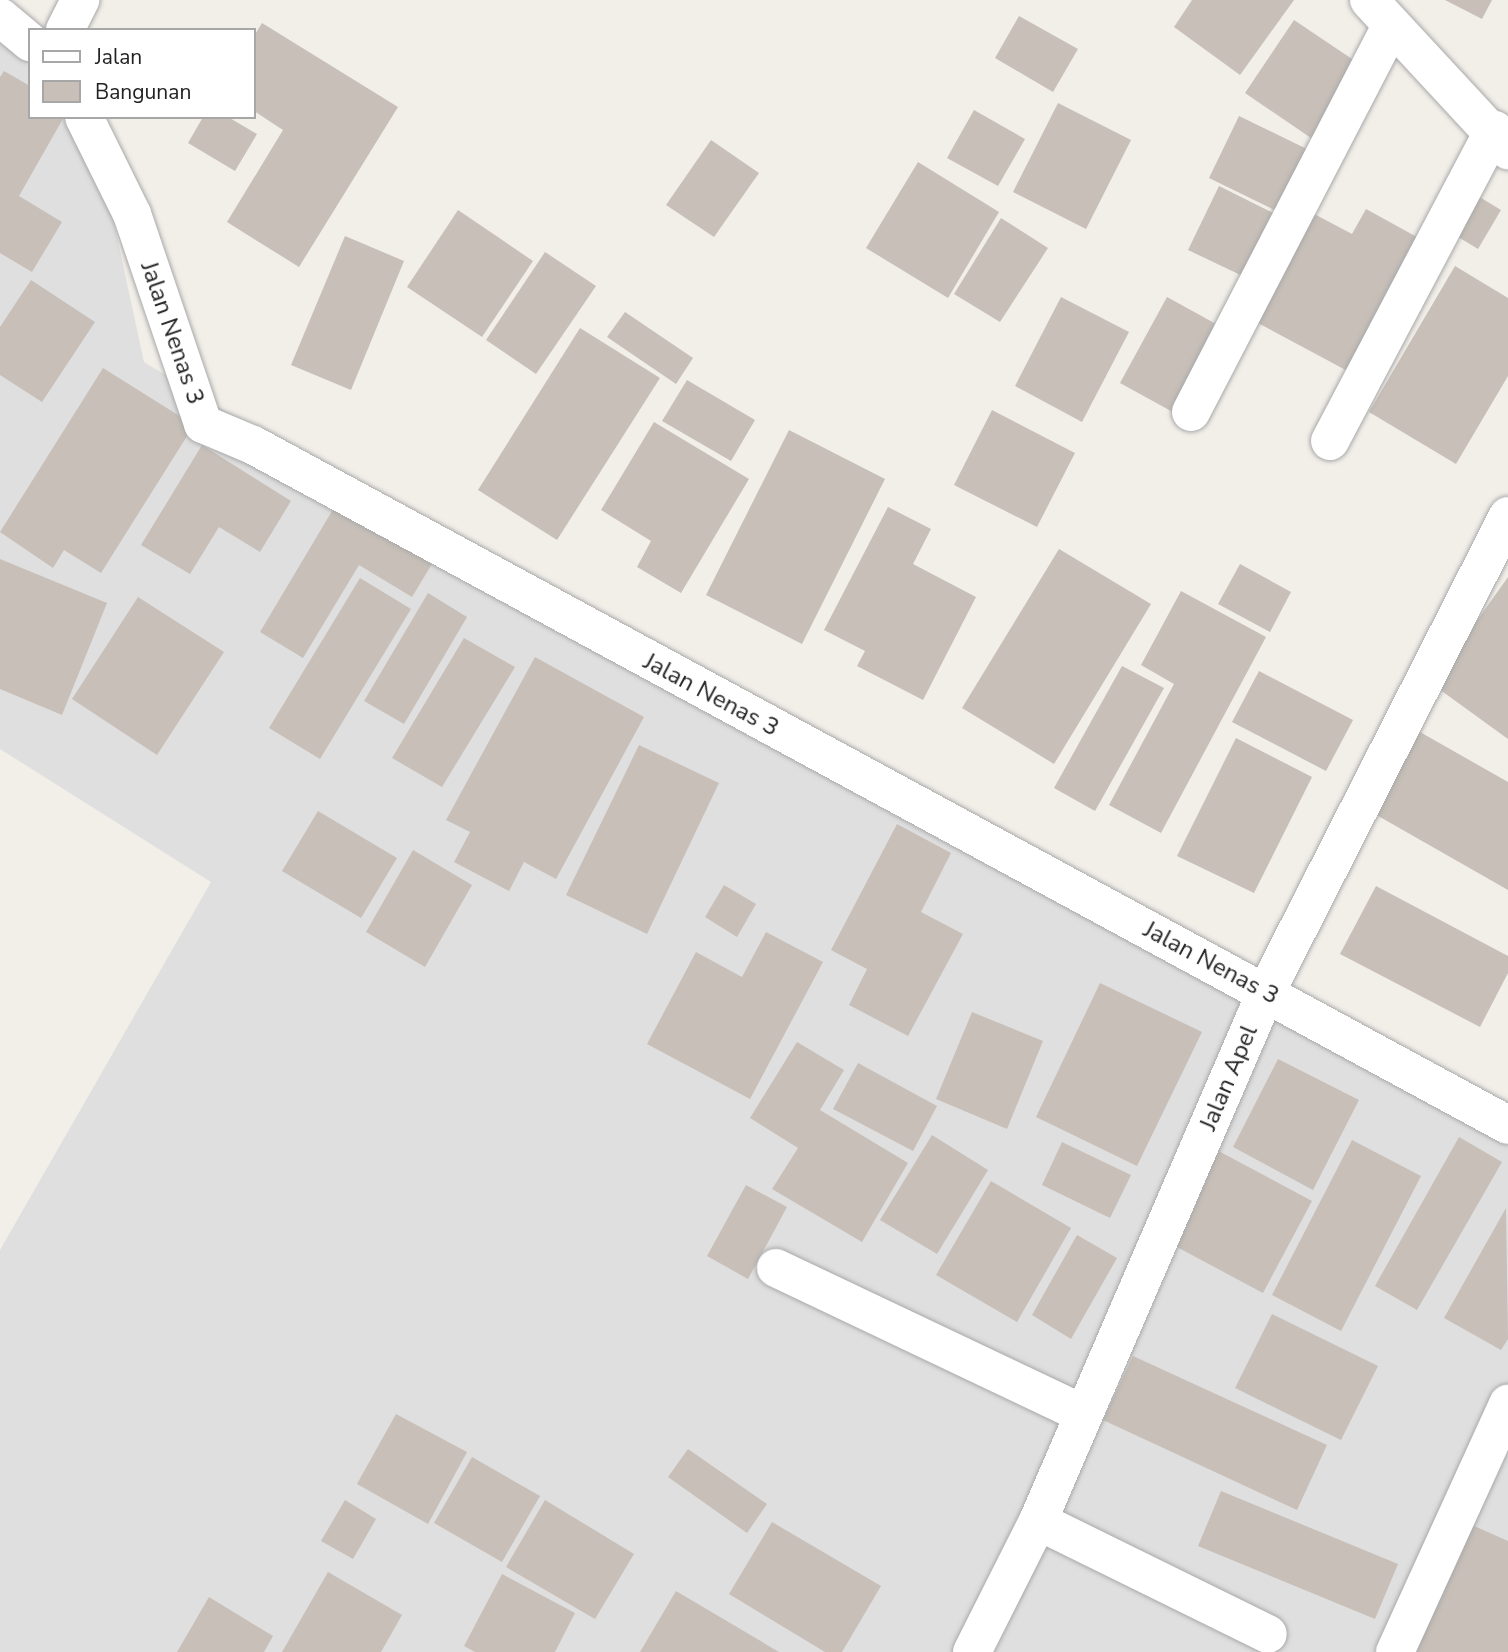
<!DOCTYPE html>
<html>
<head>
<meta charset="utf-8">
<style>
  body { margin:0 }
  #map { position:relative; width:1508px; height:1652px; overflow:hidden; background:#f2efe9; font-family:"Nunito Sans",sans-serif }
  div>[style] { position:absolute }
  .residential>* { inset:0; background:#e0dfdf }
  .building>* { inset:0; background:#c7bfb8 }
  .roads { filter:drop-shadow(0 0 2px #a9a9a9) drop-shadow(0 0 2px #a9a9a9) }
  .minor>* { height:38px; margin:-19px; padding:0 19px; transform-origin:19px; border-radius:19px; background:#fff }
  span { translate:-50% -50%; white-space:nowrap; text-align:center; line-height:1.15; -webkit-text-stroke:7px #fff; paint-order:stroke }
  .street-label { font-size:24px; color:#222 }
  .legend { position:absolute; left:28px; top:28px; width:228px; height:91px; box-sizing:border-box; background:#fff; border:2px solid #a7a7a7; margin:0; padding:9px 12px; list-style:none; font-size:21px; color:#222 }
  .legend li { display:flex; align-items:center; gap:14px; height:35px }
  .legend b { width:35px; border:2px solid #a7a7a7 }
</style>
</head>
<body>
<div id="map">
  <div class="residential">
    <div style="clip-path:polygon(0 43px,30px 61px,30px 117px,75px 117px,99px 154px,144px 362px,727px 714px,1508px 1119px,1508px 1652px,0 1652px,0 1250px,211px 882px,0 749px)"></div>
  </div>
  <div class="building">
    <div style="clip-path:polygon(1192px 0,1294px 0,1240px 75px,1174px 27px)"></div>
    <div style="clip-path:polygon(1445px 0,1492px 0,1482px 19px)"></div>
    <div style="clip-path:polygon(1019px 16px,1078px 49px,1053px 92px,995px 58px)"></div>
    <div style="clip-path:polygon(1294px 20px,1361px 65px,1311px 138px,1245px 93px)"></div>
    <div style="clip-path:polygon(262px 23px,398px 107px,299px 267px,227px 222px,283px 130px,254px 111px,254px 36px)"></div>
    <div style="clip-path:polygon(4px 71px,30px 86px,30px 117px,64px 117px,19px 196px,62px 222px,32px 272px,0 253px,0 77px)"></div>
    <div style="clip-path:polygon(1058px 103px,1131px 140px,1086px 229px,1013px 192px)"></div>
    <div style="clip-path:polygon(974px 110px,1025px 139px,998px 186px,947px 158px)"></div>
    <div style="clip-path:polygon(1239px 116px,1313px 152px,1283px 214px,1209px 178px)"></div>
    <div style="clip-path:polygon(203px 117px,228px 117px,257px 134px,235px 171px,188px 143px)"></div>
    <div style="clip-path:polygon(711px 140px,759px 173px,714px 237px,666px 205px)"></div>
    <div style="clip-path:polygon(918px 162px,999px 212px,948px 298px,866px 248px)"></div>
    <div style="clip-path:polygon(1219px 186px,1281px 217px,1251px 280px,1188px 250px)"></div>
    <div style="clip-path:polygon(1468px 190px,1501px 210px,1478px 249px,1445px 229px)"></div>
    <div style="clip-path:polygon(1303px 208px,1352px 234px,1366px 209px,1426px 242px,1355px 375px,1245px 316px)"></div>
    <div style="clip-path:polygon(458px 210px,533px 261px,482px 337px,407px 287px)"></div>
    <div style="clip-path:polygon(1001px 218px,1048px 248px,1000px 322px,954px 294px)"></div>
    <div style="clip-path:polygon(345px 236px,404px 261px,351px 390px,291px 365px)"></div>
    <div style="clip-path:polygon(545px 252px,596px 286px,536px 374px,486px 340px)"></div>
    <div style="clip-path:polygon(1455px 266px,1508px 298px,1508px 376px,1456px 464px,1369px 412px)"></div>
    <div style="clip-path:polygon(31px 280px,95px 322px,42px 402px,0 375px,0 327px)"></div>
    <div style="clip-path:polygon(1061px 297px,1129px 332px,1082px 422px,1015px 386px)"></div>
    <div style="clip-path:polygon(1167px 297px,1227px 330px,1180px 416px,1120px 383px)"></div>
    <div style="clip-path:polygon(625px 312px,693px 358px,676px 384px,607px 337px)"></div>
    <div style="clip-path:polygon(580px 328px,660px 378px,557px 540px,478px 490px)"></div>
    <div style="clip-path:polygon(103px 368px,194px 425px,101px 573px,64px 550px,53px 568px,0 532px)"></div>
    <div style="clip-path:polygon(687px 380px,755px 420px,731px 461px,662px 421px)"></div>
    <div style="clip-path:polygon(992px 410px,1075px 453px,1037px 527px,954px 485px)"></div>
    <div style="clip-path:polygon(654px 422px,749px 479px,681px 593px,637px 567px,651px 541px,601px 510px)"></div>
    <div style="clip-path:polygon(789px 430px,885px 479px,802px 644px,706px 595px)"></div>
    <div style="clip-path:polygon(202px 445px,291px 501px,260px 552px,219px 527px,190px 574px,141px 545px)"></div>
    <div style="clip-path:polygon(335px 506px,432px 564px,412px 597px,359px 565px,303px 658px,260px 632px)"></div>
    <div style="clip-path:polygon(888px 507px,931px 529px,913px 564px,976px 597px,923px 700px,857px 666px,865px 651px,824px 630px)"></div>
    <div style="clip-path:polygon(1059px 549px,1151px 604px,1054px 764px,962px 708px)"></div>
    <div style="clip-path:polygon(0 559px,107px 603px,62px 715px,0 689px)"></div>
    <div style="clip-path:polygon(1240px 564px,1291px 592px,1270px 632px,1218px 604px)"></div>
    <div style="clip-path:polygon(1508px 577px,1508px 739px,1432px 684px)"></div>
    <div style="clip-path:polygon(360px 578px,411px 609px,320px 759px,269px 728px)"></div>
    <div style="clip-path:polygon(1181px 591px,1266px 637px,1161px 833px,1109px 805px,1174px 684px,1141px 665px)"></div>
    <div style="clip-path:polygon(428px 593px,467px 617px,404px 724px,364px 701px)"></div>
    <div style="clip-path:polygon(138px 597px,224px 652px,157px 755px,72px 699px)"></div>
    <div style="clip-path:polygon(464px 638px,515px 667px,442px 787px,392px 758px)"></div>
    <div style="clip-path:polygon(535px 657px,644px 717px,556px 879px,524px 862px,509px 891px,454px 862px,470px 832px,446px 820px)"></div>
    <div style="clip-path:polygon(1122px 666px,1164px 688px,1095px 811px,1054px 788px)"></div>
    <div style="clip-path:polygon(1259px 671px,1353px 720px,1326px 771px,1232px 722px)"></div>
    <div style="clip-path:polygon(1420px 732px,1508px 782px,1508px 890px,1373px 813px)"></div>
    <div style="clip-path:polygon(1236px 738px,1312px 777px,1254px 893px,1177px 856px)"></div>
    <div style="clip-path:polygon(639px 745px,719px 783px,647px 934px,566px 895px)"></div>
    <div style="clip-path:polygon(318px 811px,397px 858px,361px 918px,282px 871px)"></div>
    <div style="clip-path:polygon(897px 824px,951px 853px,921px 912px,963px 934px,908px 1036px,849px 1005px,867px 969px,831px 950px)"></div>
    <div style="clip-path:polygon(413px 850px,472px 885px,425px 967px,366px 932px)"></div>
    <div style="clip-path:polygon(724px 885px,756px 904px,737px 937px,705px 917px)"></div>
    <div style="clip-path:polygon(1376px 886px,1508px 956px,1508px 973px,1480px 1027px,1340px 954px)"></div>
    <div style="clip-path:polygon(766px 932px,823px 962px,750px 1099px,647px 1044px,696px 952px,742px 977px)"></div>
    <div style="clip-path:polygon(1100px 983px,1202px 1032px,1137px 1166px,1036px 1117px)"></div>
    <div style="clip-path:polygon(972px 1012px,1043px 1041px,1007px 1129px,936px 1099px)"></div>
    <div style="clip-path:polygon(797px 1042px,844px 1070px,820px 1110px,908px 1163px,862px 1242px,772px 1189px,798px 1148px,750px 1118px)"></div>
    <div style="clip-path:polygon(1278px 1059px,1359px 1100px,1313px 1190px,1233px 1147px)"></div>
    <div style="clip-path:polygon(858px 1063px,937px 1106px,913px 1151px,833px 1109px)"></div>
    <div style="clip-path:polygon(932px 1135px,988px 1170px,937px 1254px,880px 1220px)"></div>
    <div style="clip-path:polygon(1459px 1137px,1502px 1162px,1417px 1310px,1375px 1286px)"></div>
    <div style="clip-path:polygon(1352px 1140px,1421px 1176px,1341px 1331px,1272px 1295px)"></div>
    <div style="clip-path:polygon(1062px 1142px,1131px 1175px,1110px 1218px,1042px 1185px)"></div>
    <div style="clip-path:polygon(1211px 1147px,1312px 1201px,1263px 1293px,1162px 1239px)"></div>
    <div style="clip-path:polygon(991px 1181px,1071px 1228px,1017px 1322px,936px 1275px)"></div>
    <div style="clip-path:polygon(746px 1185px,787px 1207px,748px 1279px,707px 1256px)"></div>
    <div style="clip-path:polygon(1506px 1208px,1508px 1339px,1501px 1350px,1444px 1318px)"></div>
    <div style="clip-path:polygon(1077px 1235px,1117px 1258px,1071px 1339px,1032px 1315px)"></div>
    <div style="clip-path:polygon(1272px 1314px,1378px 1366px,1341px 1440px,1235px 1388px)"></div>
    <div style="clip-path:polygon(1133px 1356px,1327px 1445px,1297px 1510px,1103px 1420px)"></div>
    <div style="clip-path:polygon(396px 1414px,467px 1452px,428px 1524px,357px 1484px)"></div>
    <div style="clip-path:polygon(688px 1449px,767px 1504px,747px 1533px,668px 1477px)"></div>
    <div style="clip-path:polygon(472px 1457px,540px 1496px,502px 1562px,434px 1523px)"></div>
    <div style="clip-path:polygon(1221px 1491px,1398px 1564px,1375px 1619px,1198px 1546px)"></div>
    <div style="clip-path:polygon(345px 1500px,376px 1519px,353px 1559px,321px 1541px)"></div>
    <div style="clip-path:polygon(545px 1500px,634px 1554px,595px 1619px,506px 1567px)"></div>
    <div style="clip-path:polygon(772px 1522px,881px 1586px,842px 1652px,825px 1652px,729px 1594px)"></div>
    <div style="clip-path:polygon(1472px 1525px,1508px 1541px,1508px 1652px,1414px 1652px)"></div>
    <div style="clip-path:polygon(328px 1572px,402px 1615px,381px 1652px,282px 1652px)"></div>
    <div style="clip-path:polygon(502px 1574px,575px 1613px,555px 1652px,475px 1652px,464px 1646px)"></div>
    <div style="clip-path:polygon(676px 1591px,779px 1652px,640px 1652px)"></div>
    <div style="clip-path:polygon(209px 1597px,273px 1636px,264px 1652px,177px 1652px)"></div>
  </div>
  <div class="roads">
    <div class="minor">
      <div style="left:1369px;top:0;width:205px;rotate:47.2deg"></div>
      <div style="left:0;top:17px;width:39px;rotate:40deg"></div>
      <div style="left:65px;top:30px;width:34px;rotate:-63deg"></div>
      <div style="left:84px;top:117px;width:108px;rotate:63.7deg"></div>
      <div style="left:132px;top:214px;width:222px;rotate:71.3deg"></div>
      <div style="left:203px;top:424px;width:54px;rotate:22.8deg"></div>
      <div style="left:253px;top:445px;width:1427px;rotate:28.45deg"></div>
      <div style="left:1191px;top:412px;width:435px;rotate:-62.6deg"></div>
      <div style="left:1330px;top:441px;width:352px;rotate:-62.2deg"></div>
      <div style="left:776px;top:1268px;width:340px;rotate:25.4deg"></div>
      <div style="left:1038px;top:1521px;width:256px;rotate:26.2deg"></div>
      <div style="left:972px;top:1652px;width:147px;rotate:-63.3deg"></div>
      <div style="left:1038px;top:1521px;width:576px;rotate:-66.68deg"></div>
      <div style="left:1266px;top:992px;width:534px;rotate:-63.05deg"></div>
      <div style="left:1395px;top:1652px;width:273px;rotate:-65.5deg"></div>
    </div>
  </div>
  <div class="street-label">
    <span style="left:172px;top:333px;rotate:71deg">Jalan Nenas 3</span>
    <span style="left:711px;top:695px;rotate:28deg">Jalan Nenas 3</span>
    <span style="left:1211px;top:963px;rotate:28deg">Jalan Nenas 3</span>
    <span style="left:1229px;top:1078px;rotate:-67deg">Jalan Apel</span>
  </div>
  <ul class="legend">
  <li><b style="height:9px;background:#fff"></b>Jalan</li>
  <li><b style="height:19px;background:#c7bfb8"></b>Bangunan</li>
  </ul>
</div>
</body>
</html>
